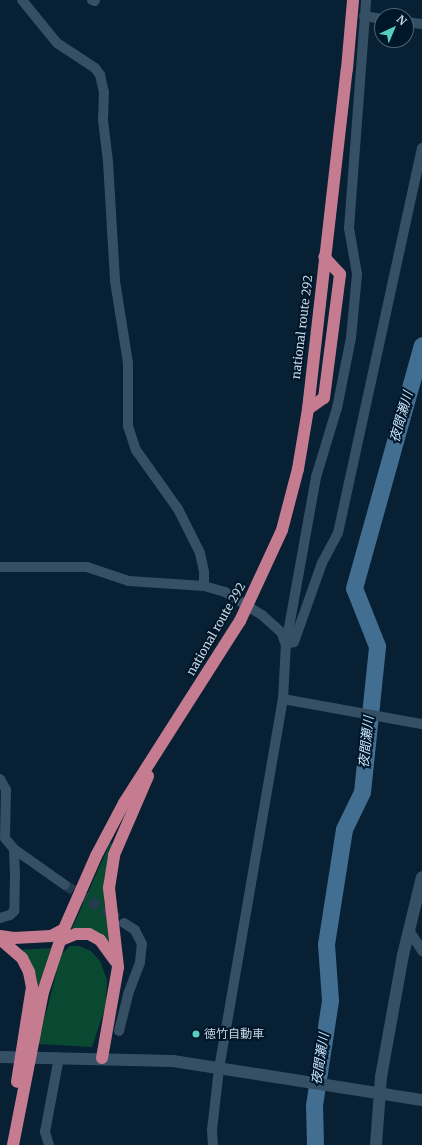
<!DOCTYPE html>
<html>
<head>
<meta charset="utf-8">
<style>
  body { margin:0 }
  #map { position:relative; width:422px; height:1145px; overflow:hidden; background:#072033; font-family:Merriweather,"Noto Sans JP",serif }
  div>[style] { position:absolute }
  .green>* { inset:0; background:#0a4931 }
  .river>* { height:17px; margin:-8.5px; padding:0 8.5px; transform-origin:8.5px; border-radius:8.5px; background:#426e91 }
  .street-tunnel>* { height:10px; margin-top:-5px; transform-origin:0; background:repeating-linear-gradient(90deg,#243b4d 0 10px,transparent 0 15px) }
  .street>* { height:10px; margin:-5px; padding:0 5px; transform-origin:5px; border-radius:5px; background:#354f64 }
  .secondary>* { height:12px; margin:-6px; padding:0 6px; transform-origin:6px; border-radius:6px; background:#354f64 }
  .highway>* { height:12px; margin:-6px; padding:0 6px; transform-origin:6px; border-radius:6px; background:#c67c90 }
  .dots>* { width:11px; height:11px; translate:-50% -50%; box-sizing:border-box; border:2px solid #001629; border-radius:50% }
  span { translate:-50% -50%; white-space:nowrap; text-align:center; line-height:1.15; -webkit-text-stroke:4px #001629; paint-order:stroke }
  .street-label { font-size:12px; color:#c8d6e3 }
  .poi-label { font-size:12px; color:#c8d6e3 }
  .left { translate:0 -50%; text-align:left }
  .water-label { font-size:13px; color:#c8e3f9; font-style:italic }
  .north { position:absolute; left:374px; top:8px; width:40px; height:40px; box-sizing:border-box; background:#001629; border:1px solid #506373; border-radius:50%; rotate:44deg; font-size:11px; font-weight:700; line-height:16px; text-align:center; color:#c8d6e3 }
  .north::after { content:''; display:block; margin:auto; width:14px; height:18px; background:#57cec2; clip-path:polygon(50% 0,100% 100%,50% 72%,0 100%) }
</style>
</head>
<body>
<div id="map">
  <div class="green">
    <div style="clip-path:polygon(110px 843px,115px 846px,104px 879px,104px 902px,112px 946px,71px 931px)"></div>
    <div style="clip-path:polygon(70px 946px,79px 946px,91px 951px,100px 961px,107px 980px,106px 1005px,92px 1047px,38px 1044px,61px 955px)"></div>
    <div style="clip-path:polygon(51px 948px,36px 993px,17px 950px)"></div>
  </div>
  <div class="river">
    <div style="left:315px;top:1145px;width:40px;rotate:-91.4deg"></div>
    <div style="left:314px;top:1105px;width:106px;rotate:-81.3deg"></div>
    <div style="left:330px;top:1000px;width:56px;rotate:-94.1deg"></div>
    <div style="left:326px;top:944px;width:116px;rotate:-81.1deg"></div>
    <div style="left:344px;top:829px;width:41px;rotate:-64.1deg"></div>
    <div style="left:362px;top:792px;width:147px;rotate:-84.1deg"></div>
    <div style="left:377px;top:646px;width:62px;rotate:-111.6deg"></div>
    <div style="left:354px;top:588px;width:252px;rotate:-74.4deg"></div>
  </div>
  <div class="street-tunnel">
    <div style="left:65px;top:885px;width:62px;rotate:32.4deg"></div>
  </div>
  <div class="street">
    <div style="left:22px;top:0;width:55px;rotate:50.9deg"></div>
    <div style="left:57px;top:43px;width:45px;rotate:33.3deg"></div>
    <div style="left:95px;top:68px;width:9px;rotate:54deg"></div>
    <div style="left:100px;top:75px;width:17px;rotate:77deg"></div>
    <div style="left:104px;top:92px;width:28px;rotate:92deg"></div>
    <div style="left:103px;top:120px;width:42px;rotate:83.2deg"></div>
    <div style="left:108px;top:162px;width:119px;rotate:86.6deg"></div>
    <div style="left:115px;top:281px;width:83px;rotate:81deg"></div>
    <div style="left:128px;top:363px;width:63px;rotate:90deg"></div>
    <div style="left:128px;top:426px;width:25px;rotate:72deg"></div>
    <div style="left:136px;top:450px;width:72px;rotate:54.6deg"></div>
    <div style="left:178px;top:509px;width:49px;rotate:63.4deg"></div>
    <div style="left:200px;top:553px;width:19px;rotate:78deg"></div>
    <div style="left:204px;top:572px;width:14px;rotate:90deg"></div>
    <div style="left:92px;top:0;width:3px;rotate:18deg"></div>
    <div style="left:364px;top:16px;width:18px;rotate:9deg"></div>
    <div style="left:406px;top:22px;width:16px;rotate:7deg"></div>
    <div style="left:0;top:567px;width:87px"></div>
    <div style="left:87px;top:567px;width:44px;rotate:18.4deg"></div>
    <div style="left:129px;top:581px;width:75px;rotate:3.8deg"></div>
    <div style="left:204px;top:586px;width:22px;rotate:16deg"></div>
    <div style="left:225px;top:592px;width:44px;rotate:31.9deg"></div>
    <div style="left:262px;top:615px;width:27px;rotate:42deg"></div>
    <div style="left:282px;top:633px;width:10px;rotate:73deg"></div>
    <div style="left:286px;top:644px;width:8px;rotate:-14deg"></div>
    <div style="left:294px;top:642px;width:84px;rotate:-70.5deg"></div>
    <div style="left:322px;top:563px;width:34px;rotate:-62deg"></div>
    <div style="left:338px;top:533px;width:394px;rotate:-77.7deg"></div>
    <div style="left:283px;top:699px;width:141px;rotate:10.2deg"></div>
    <div style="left:0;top:779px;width:13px;rotate:61deg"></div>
    <div style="left:6px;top:790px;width:48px;rotate:91.2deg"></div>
    <div style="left:5px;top:838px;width:14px;rotate:51deg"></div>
    <div style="left:14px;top:849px;width:23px;rotate:88deg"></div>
    <div style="left:15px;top:872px;width:39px;rotate:91deg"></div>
    <div style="left:14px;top:911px;width:6px;rotate:135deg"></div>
    <div style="left:10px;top:915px;width:10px;rotate:163deg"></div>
    <div style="left:14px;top:849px;width:62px;rotate:35.2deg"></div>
    <div style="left:409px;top:930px;width:25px;rotate:58deg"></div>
    <div style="left:119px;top:1031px;width:38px;rotate:-76deg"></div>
    <div style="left:128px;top:994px;width:34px;rotate:-69deg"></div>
    <div style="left:140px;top:962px;width:18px;rotate:-84deg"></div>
    <div style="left:142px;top:944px;width:16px;rotate:-117deg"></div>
    <div style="left:135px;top:930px;width:13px;rotate:-148deg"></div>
    <div style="left:49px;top:1145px;width:14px;rotate:-107deg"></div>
    <div style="left:45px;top:1132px;width:76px;rotate:-79.4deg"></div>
    <div style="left:213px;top:1145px;width:15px;rotate:-94deg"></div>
    <div style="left:212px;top:1130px;width:61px;rotate:-83.5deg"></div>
    <div style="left:219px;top:1069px;width:375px;rotate:-80.2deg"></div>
    <div style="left:283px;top:699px;width:55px;rotate:-86.9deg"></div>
    <div style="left:286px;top:644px;width:170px;rotate:-79.8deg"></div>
    <div style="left:316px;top:477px;width:72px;rotate:-73.1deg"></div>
    <div style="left:337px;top:408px;width:71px;rotate:-78.7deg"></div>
    <div style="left:351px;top:338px;width:64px;rotate:-84.6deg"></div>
    <div style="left:357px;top:274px;width:47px;rotate:-99.9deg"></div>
    <div style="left:349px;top:228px;width:229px;rotate:-85.7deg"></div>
  </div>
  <div class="secondary">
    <div style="left:0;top:1057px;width:173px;rotate:1.3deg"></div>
    <div style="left:173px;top:1061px;width:252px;rotate:8.9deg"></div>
    <div style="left:376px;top:1145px;width:68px;rotate:-85.8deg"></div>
    <div style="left:381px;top:1077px;width:124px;rotate:-79.8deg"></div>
    <div style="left:403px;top:955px;width:80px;rotate:-76.3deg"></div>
  </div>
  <div class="highway">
    <div style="left:308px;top:409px;width:19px;rotate:-35deg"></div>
    <div style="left:324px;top:398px;width:125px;rotate:-82.6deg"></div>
    <div style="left:340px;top:274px;width:23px;rotate:-133deg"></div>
    <div style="left:0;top:936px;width:14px;rotate:8deg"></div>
    <div style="left:14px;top:938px;width:37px;rotate:-3deg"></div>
    <div style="left:51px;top:936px;width:15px;rotate:-28deg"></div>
    <div style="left:0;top:939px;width:29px;rotate:41deg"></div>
    <div style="left:22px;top:958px;width:16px;rotate:63deg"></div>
    <div style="left:29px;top:972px;width:15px;rotate:79deg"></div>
    <div style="left:32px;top:987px;width:96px;rotate:99deg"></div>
    <div style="left:61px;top:940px;width:16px;rotate:-22deg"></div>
    <div style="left:76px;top:934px;width:13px"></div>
    <div style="left:89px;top:934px;width:13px;rotate:29deg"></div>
    <div style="left:100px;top:940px;width:26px;rotate:54deg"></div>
    <div style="left:102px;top:1058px;width:92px;rotate:-80deg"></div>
    <div style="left:118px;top:967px;width:80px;rotate:-96.5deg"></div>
    <div style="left:109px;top:888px;width:33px;rotate:-81deg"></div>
    <div style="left:114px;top:855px;width:86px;rotate:-66.7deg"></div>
    <div style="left:13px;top:1145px;width:156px;rotate:-78.9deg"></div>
    <div style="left:43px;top:992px;width:66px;rotate:-71.6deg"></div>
    <div style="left:64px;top:929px;width:80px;rotate:-66.3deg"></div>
    <div style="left:96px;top:856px;width:60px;rotate:-62.2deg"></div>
    <div style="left:124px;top:803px;width:216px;rotate:-57.5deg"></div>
    <div style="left:240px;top:621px;width:100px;rotate:-65.2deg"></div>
    <div style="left:282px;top:530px;width:63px;rotate:-75.3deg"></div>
    <div style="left:298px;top:469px;width:61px;rotate:-80.5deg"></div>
    <div style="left:308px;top:409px;width:342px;rotate:-83.5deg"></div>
    <div style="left:347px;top:69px;width:69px;rotate:-85deg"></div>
  </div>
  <div class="dots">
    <div style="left:196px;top:1034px;background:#57cec2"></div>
  </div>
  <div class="street-label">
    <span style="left:302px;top:327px;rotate:-83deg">national route 292</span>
    <span style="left:216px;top:629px;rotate:-60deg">national route 292</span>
  </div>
  <div class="poi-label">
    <span class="left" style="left:204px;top:1034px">徳竹自動車</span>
  </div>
  <div class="water-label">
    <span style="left:402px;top:417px;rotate:-74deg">夜間瀬川</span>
    <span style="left:367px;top:742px;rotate:-84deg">夜間瀬川</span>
    <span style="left:321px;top:1059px;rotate:-81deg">夜間瀬川</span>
  </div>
  <div class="north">N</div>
</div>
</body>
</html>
